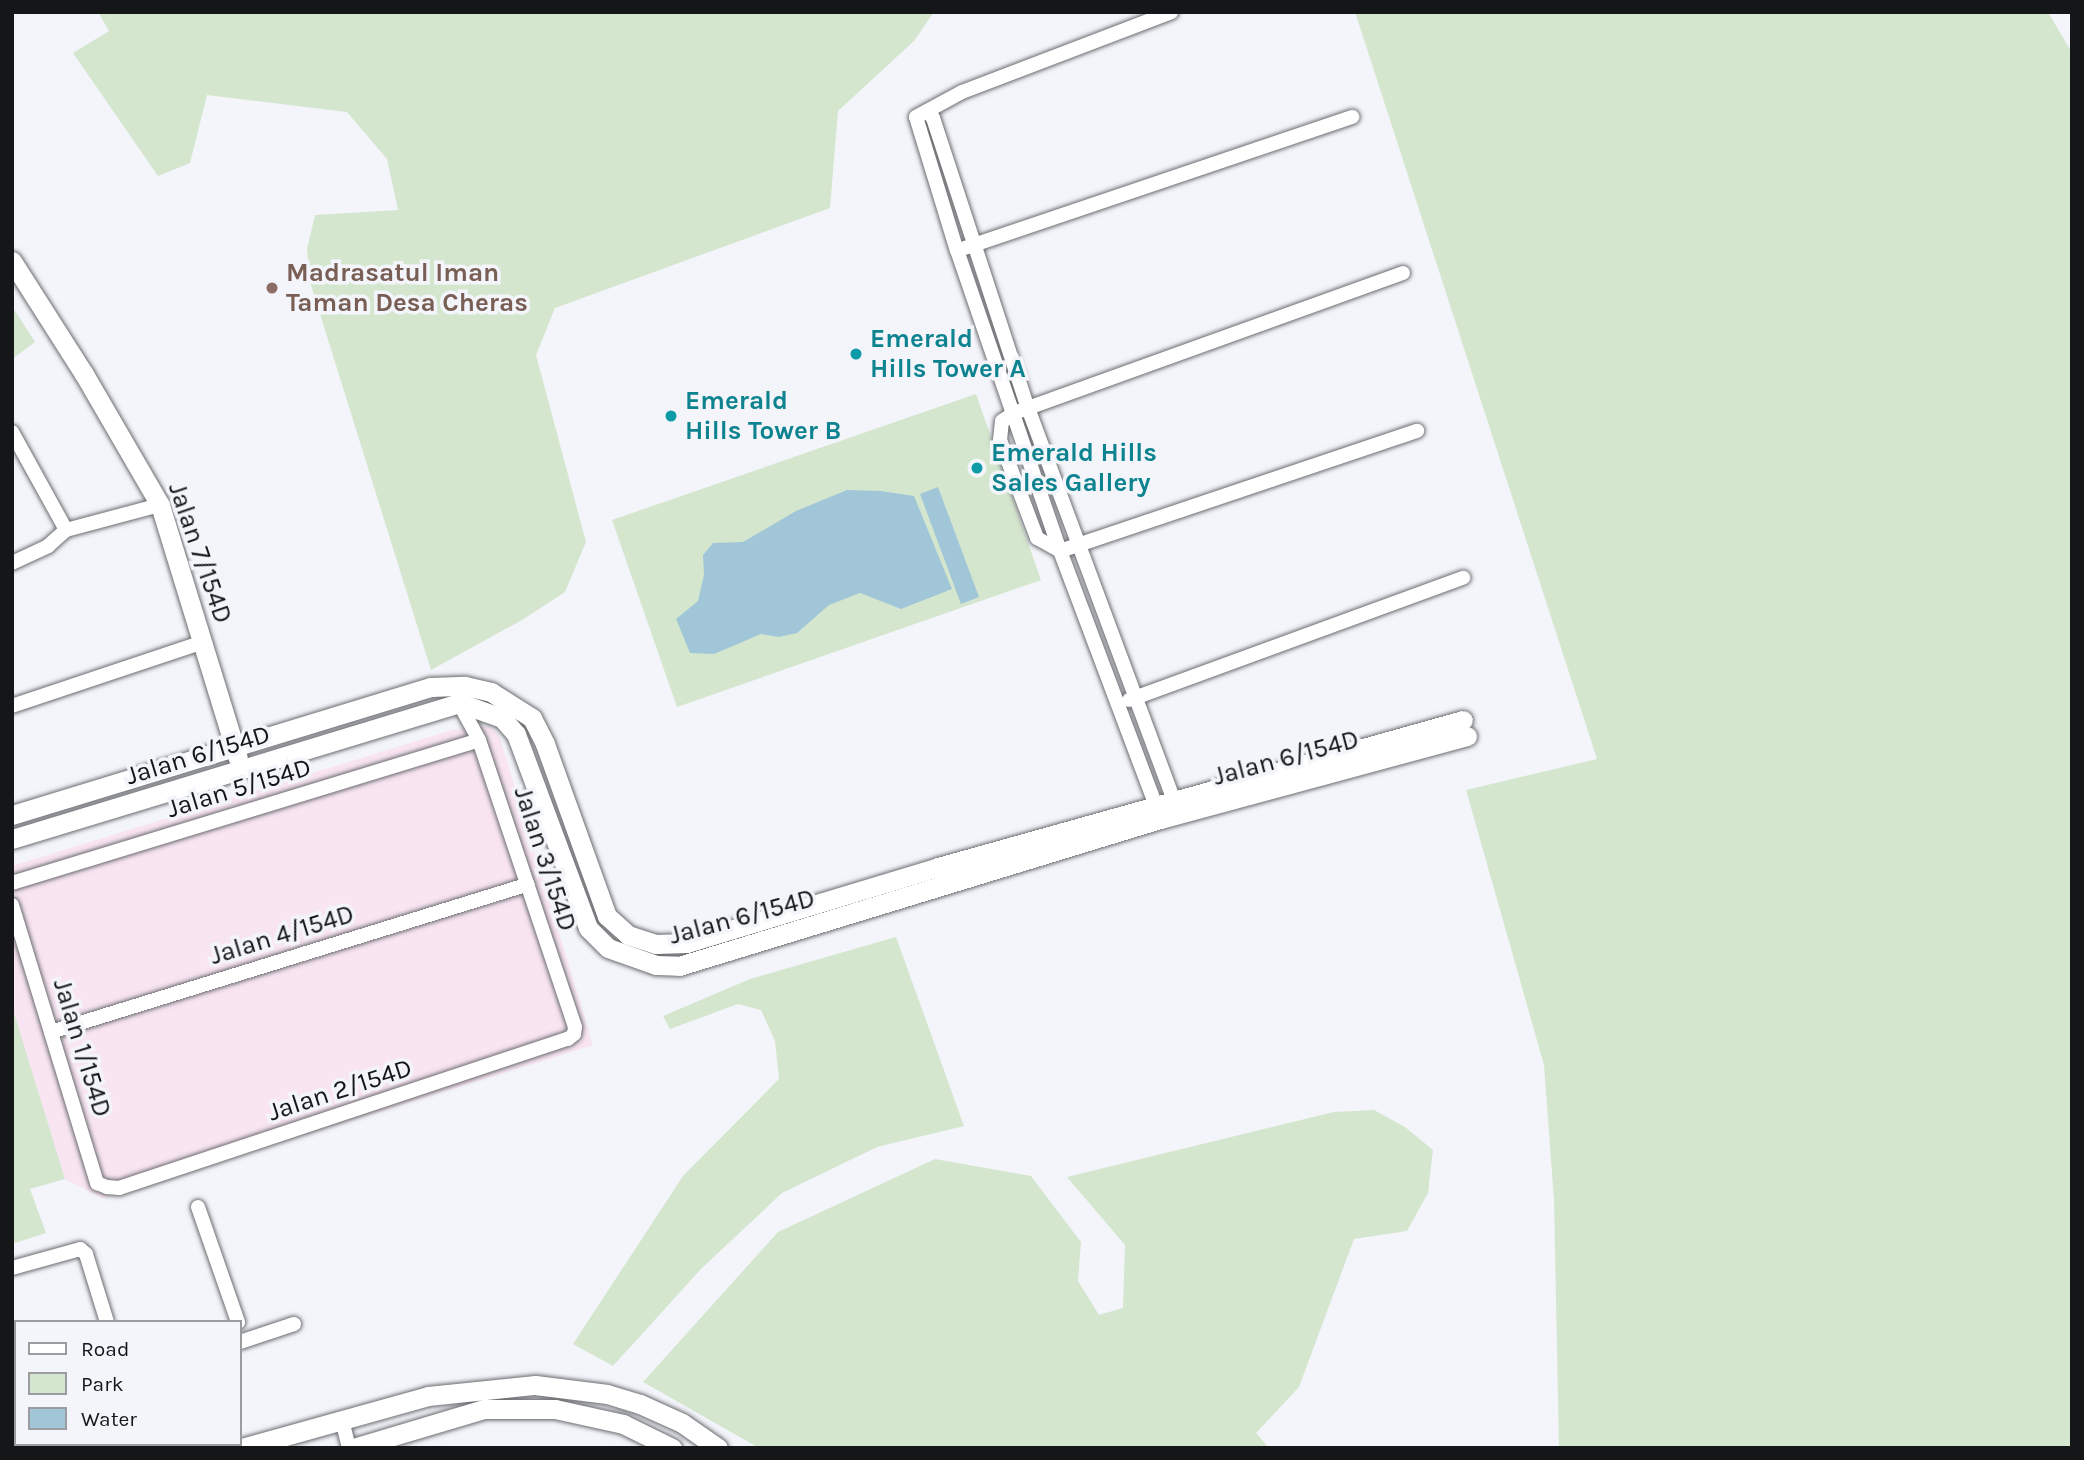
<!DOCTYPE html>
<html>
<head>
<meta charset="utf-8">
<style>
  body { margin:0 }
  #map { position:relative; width:2084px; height:1460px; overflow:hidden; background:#f3f5fa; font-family:Karla,sans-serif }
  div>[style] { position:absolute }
  .commercial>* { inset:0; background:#f9e4f2 }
  .green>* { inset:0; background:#d5e6cf }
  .water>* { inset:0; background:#a0c6d8 }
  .roads { filter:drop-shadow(0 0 2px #6b6d71) drop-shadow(0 0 2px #6b6d71) }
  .street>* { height:14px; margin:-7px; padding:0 7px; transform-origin:7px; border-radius:7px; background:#fff }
  .secondary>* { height:19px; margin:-9.5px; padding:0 9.5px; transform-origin:9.5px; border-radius:9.5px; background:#fff }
  .dots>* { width:19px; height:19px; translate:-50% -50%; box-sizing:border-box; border:4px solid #f3f5fa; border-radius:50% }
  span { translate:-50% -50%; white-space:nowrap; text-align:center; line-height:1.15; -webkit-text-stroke:7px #f3f5fa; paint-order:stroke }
  .education-label { font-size:26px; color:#785e54; font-weight:700 }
  .left { translate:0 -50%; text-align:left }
  .culture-label { font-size:26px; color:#0d838f; font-weight:700 }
  .street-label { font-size:26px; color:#151617 }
  .frame { position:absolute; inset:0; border:14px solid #151617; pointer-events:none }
  .legend { position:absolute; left:14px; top:1320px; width:228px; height:126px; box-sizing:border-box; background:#f3f5fa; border:2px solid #9a9c9f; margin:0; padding:9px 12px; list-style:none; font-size:21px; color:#151617 }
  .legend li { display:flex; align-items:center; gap:14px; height:35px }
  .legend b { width:35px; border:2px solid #9a9c9f }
</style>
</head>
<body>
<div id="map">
  <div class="commercial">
    <div style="clip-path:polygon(491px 726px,500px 738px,593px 1045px,103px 1198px,65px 1179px,12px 1006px,12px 866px,452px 730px)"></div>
  </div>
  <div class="green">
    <div style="clip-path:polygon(98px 12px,934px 12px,914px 41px,838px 111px,830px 208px,555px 308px,536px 355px,586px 542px,565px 592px,522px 620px,431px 670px,310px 282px,307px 249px,315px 215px,398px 210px,387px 159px,347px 112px,207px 95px,190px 163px,158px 176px,73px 53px,109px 31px)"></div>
    <div style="clip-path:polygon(1355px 12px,2048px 12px,2072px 53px,2072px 1448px,1559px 1448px,1554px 1200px,1544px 1065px,1466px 790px,1597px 759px)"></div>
    <div style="clip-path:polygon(12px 306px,35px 342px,12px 359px)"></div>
    <div style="clip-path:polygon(976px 394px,1041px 580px,677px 707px,612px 520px)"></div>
    <div style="clip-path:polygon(896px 937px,964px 1126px,877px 1147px,782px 1193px,702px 1268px,613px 1366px,573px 1344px,683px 1176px,779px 1079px,775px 1041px,761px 1010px,738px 1004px,670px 1029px,663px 1016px,750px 979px)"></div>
    <div style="clip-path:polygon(12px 1006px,65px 1179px,30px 1189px,46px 1233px,12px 1244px)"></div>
    <div style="clip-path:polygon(1374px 1110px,1405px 1127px,1433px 1150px,1428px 1193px,1407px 1231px,1354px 1239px,1299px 1387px,1256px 1433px,1269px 1448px,759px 1448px,643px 1382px,778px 1232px,935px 1159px,1031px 1176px,1081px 1242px,1078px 1281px,1099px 1315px,1123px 1308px,1125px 1245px,1067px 1177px,1334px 1112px)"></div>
  </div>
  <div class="water">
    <div style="clip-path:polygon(938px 487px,979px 597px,961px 604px,920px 494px)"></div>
    <div style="clip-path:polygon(847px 490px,881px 491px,914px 496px,952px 589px,901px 609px,860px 593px,829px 605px,797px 633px,779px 637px,761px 634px,714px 654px,690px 653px,676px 619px,698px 601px,704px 575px,703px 555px,713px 543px,743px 542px,796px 511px)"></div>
  </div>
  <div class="roads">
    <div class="street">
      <div style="left:927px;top:111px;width:9px;rotate:49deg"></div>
      <div style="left:933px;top:118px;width:305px;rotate:71.9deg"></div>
      <div style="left:1028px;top:408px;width:426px;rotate:69.6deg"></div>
      <div style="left:965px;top:248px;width:409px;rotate:-18.7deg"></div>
      <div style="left:1403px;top:273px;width:413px;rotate:160.2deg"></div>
      <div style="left:1014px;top:413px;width:14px;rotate:146deg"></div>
      <div style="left:1002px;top:421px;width:19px;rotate:96deg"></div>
      <div style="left:1000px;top:440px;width:105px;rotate:69.3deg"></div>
      <div style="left:1037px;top:538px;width:26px;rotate:29deg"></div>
      <div style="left:1060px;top:551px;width:377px;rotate:-18.6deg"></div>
      <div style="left:12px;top:432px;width:112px;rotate:61.1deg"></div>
      <div style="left:12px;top:563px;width:40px;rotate:-25deg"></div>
      <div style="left:48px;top:546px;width:24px;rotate:-42deg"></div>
      <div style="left:66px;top:530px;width:97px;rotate:-14.9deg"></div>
      <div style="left:1129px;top:700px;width:356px;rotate:-20.1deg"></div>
      <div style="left:12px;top:706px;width:201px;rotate:-18.5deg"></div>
      <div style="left:1159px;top:814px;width:281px;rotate:-110.6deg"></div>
      <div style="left:1060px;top:551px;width:317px;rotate:-108.9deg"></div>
      <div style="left:957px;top:251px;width:140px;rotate:-107deg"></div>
      <div style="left:916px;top:117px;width:52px;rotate:-28.5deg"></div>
      <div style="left:962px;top:92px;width:224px;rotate:-20.9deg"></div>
      <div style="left:12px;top:883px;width:488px;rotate:-17deg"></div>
      <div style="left:12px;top:905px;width:291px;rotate:73deg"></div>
      <div style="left:97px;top:1183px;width:11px;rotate:22deg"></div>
      <div style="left:107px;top:1187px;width:12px;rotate:5deg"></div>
      <div style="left:119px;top:1188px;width:473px;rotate:-18.4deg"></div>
      <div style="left:568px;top:1039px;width:8px;rotate:-40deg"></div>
      <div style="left:574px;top:1034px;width:7px;rotate:-82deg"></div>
      <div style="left:575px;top:1027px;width:303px;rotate:-108.5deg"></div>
      <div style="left:479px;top:740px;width:42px;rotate:-118.4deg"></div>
      <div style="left:51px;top:1032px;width:499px;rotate:-17.2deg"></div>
      <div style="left:198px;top:1207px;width:122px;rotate:70.8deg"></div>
      <div style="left:12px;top:1268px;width:71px;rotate:-15.6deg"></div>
      <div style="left:80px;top:1249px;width:8px;rotate:40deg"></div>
      <div style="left:86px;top:1254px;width:71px;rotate:72.8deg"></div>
      <div style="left:240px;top:1342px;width:57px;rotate:-18.4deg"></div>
      <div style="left:342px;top:1420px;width:29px;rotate:76deg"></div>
    </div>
    <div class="secondary">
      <div style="left:12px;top:261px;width:134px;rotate:57.5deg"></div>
      <div style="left:84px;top:374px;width:151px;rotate:59.9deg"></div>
      <div style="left:160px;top:505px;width:265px;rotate:72.9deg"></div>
      <div style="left:12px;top:815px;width:438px;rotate:-17deg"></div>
      <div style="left:431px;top:687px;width:34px;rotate:-2deg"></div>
      <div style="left:465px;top:686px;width:27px;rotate:13deg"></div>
      <div style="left:491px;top:692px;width:49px;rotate:32.4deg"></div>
      <div style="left:532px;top:718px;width:29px;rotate:63deg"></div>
      <div style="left:545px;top:744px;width:183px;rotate:70.2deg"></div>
      <div style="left:607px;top:916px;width:28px;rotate:42deg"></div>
      <div style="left:628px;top:935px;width:29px;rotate:18deg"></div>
      <div style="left:656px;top:944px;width:31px;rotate:-2deg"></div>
      <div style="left:687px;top:943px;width:262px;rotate:-16.8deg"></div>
      <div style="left:938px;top:867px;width:545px;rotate:-15.64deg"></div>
      <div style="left:12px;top:839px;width:468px;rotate:-16.9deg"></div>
      <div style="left:460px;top:703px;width:45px;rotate:19.7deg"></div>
      <div style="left:502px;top:718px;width:21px;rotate:49deg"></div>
      <div style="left:516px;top:734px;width:207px;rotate:69.6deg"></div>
      <div style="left:588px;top:928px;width:28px;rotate:45deg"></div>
      <div style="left:608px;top:948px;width:51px;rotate:19.5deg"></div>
      <div style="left:656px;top:965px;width:23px;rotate:2deg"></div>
      <div style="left:679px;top:966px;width:503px;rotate:-16.99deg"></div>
      <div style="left:1160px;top:819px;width:318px;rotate:-15.1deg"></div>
      <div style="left:242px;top:1448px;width:193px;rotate:-15.6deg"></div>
      <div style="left:428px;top:1396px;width:108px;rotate:-5.9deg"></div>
      <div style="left:535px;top:1385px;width:73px;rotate:7.1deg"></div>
      <div style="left:607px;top:1394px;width:34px;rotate:17deg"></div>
      <div style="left:640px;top:1404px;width:46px;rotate:24.3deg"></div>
      <div style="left:682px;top:1423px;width:44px;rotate:34.8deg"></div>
      <div style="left:353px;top:1448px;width:137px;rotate:-16.6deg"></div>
      <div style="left:484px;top:1409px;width:71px"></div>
      <div style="left:555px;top:1409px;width:70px;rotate:12.4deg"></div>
      <div style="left:623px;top:1424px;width:55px;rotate:26.1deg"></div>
    </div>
  </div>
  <div class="dots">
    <div style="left:272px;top:288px;background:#8d6e63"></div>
    <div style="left:856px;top:354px;background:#0f9aa8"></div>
    <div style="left:671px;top:416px;background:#0f9aa8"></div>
    <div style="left:977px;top:468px;background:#0f9aa8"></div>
  </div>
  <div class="education-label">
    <span class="left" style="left:286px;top:288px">Madrasatul Iman<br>Taman Desa Cheras</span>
  </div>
  <div class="culture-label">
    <span class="left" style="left:870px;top:354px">Emerald<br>Hills Tower A</span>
    <span class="left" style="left:685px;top:416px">Emerald<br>Hills Tower B</span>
    <span class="left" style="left:991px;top:468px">Emerald Hills<br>Sales Gallery</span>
  </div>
  <div class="street-label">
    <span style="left:200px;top:553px;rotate:71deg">Jalan 7/154D</span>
    <span style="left:198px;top:755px;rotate:-17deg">Jalan 6/154D</span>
    <span style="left:1286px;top:758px;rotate:-15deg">Jalan 6/154D</span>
    <span style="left:239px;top:788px;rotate:-17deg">Jalan 5/154D</span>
    <span style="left:545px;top:859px;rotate:72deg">Jalan 3/154D</span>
    <span style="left:742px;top:917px;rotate:-15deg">Jalan 6/154D</span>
    <span style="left:282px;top:935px;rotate:-17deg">Jalan 4/154D</span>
    <span style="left:82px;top:1048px;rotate:73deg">Jalan 1/154D</span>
    <span style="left:340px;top:1090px;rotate:-18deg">Jalan 2/154D</span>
  </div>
  <div class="frame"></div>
  <ul class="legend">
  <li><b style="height:9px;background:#fff"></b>Road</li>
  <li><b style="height:19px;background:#d5e6cf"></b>Park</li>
  <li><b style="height:19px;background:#a0c6d8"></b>Water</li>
  </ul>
</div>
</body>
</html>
